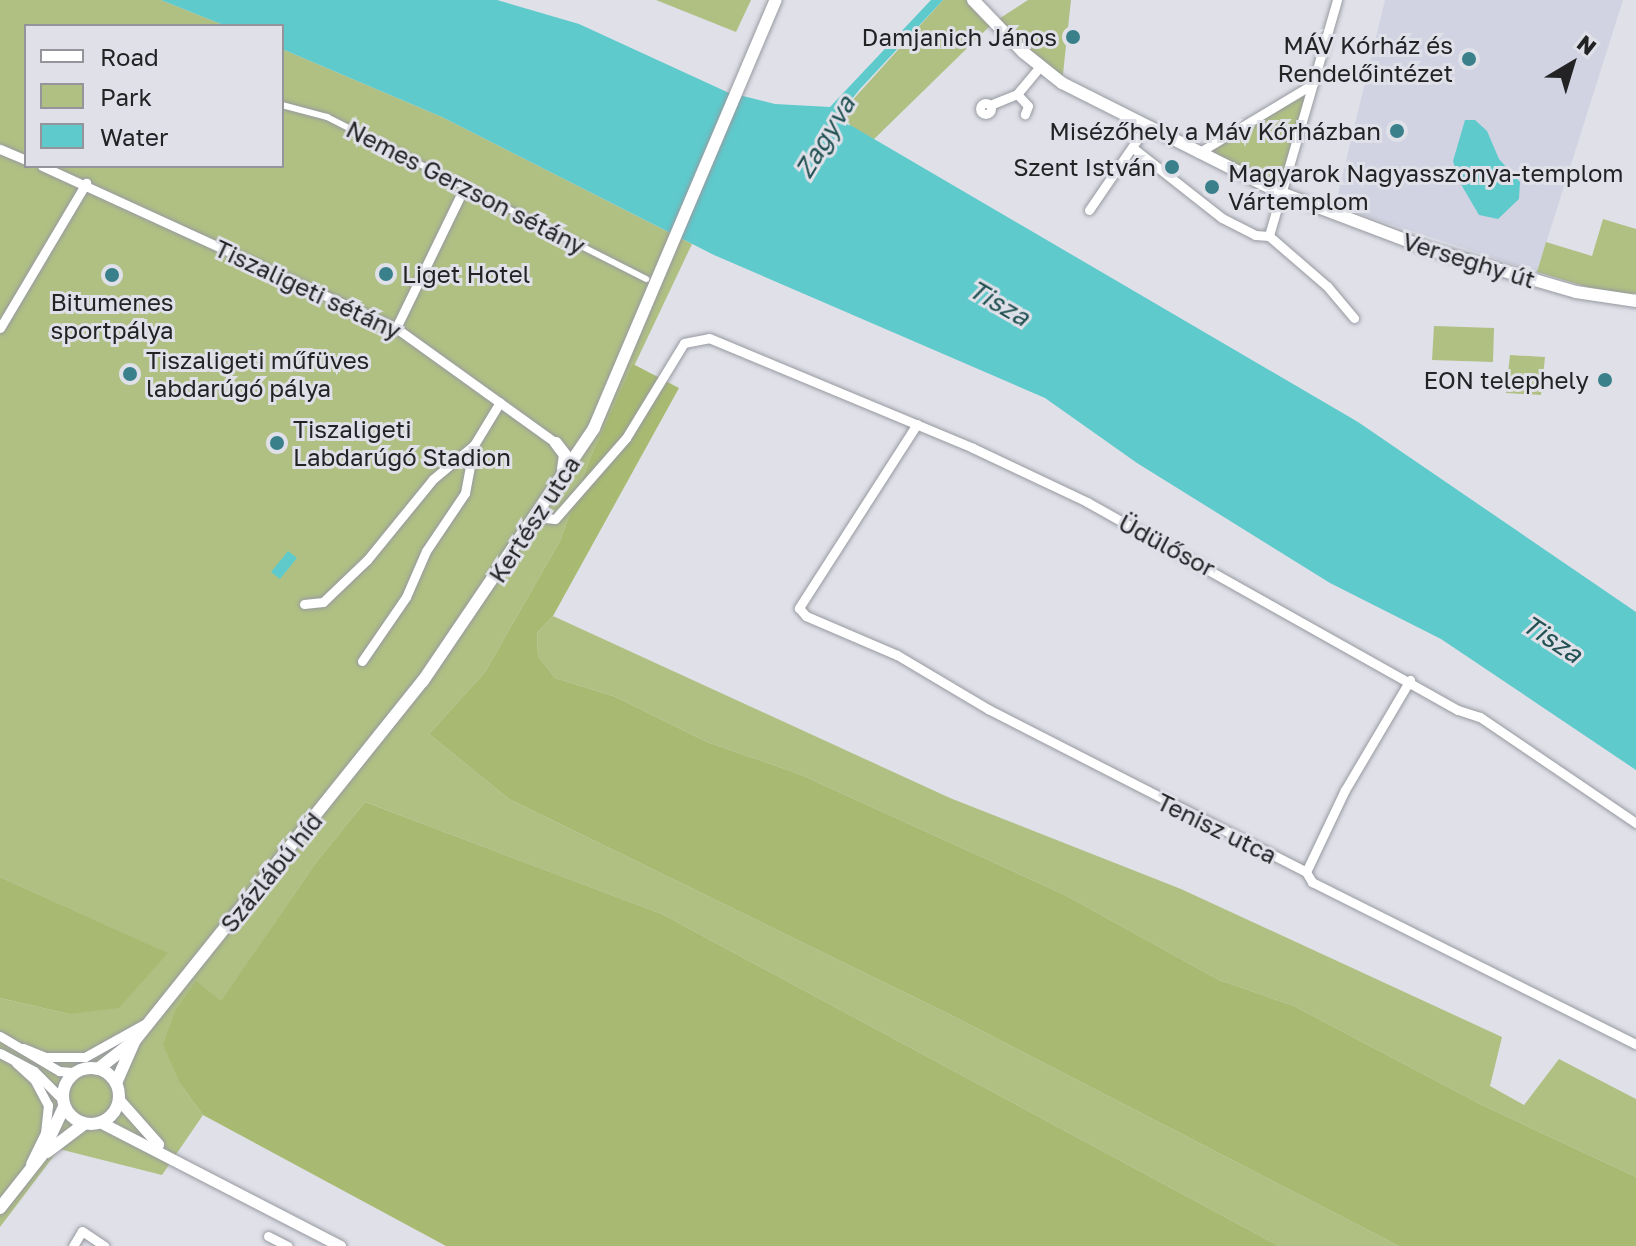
<!DOCTYPE html>
<html>
<head>
<meta charset="utf-8">
<style>
  body { margin:0 }
  #map { position:relative; width:1636px; height:1246px; overflow:hidden; background:#dfe0e8; font-family:"Golos Text",sans-serif }
  div>[style] { position:absolute }
  .built>* { inset:0; background:#d1d3e2 }
  .green>* { inset:0; background:#b0c083 }
  .forest>* { inset:0; background:#a8ba71 }
  .water>* { inset:0; background:#5ecacc }
  .roads { filter:drop-shadow(0 0 2px #9799a0) drop-shadow(0 0 2px #9799a0) }
  .pedestrian>* { height:6px; margin:-3px; padding:0 3px; transform-origin:3px; border-radius:3px; background:#fff }
  .minor>* { height:9px; margin:-4.5px; padding:0 4.5px; transform-origin:4.5px; border-radius:4.5px; background:#fff }
  .minor>.ring { margin:-4.5px; padding:0; box-sizing:content-box; background:none; border:9px solid #fff; border-radius:50% }
  .tertiary>* { height:11px; margin:-5.5px; padding:0 5.5px; transform-origin:5.5px; border-radius:5.5px; background:#fff }
  .secondary>* { height:12px; margin:-6px; padding:0 6px; transform-origin:6px; border-radius:6px; background:#fff }
  .secondary>.ring { margin:-6px; padding:0; box-sizing:content-box; background:none; border:12px solid #fff; border-radius:50% }
  .dots>* { width:22px; height:22px; translate:-50% -50%; box-sizing:border-box; border:4px solid #dfe0e8; border-radius:50% }
  span { translate:-50% -50%; white-space:nowrap; text-align:center; line-height:1.15; -webkit-text-stroke:6px #dfe0e8; paint-order:stroke }
  .poi-label { font-size:24px; color:#232326 }
  .right { translate:-100% -50%; text-align:right }
  .left { translate:0 -50%; text-align:left }
  .street-label { font-size:24px; color:#232326 }
  .water-label { font-size:26px; color:#215152; font-style:italic }
  .legend { position:absolute; left:24px; top:24px; width:260px; height:144px; box-sizing:border-box; background:#dfe0e8; border:2px solid #94949a; margin:0; padding:10px 14px; list-style:none; font-size:24px; color:#232326 }
  .legend li { display:flex; align-items:center; gap:16px; height:40px }
  .legend b { width:40px; border:2px solid #94949a }
  .north { position:absolute; left:1532px; top:24px; width:80px; height:80px; -webkit-text-stroke:6px #dfe0e8; paint-order:stroke; rotate:38deg; font-size:22px; font-weight:700; line-height:32px; text-align:center; color:#232326 }
  .north::after { content:''; display:block; margin:auto; width:28px; height:36px; background:#232326; clip-path:polygon(50% 0,100% 100%,50% 72%,0 100%) }
</style>
</head>
<body>
<div id="map">
  <div class="built">
    <div style="clip-path:polygon(1385px 0,1623px 0,1537px 272px,1335px 206px)"></div>
  </div>
  <div class="green">
    <div style="clip-path:polygon(0 0,161px 0,226px 26px,26px 26px,26px 166px,282px 166px,282px 49px,442px 117px,692px 244px,589px 461px,560px 541px,485px 672px,429px 734px,509px 799px,951px 1015px,1399px 1246px,1279px 1246px,662px 914px,365px 802px,317px 861px,221px 1002px,181px 1085px,203px 1115px,162px 1175px,59px 1149px,0 1227px,0 998px,69px 1014px,167px 953px,0 877px)"></div>
    <div style="clip-path:polygon(656px 0,751px 0,736px 32px)"></div>
    <div style="clip-path:polygon(943px 0,973px 0,994px 22px,1028px 0,1071px 0,1062px 83px,994px 22px,872px 141px,851px 128px,839px 115px)"></div>
    <div style="clip-path:polygon(1313px 84px,1281px 193px,1198px 153px)"></div>
    <div style="clip-path:polygon(1603px 219px,1636px 229px,1636px 293px,1620px 297px,1537px 272px,1546px 242px,1592px 256px)"></div>
    <div style="clip-path:polygon(1434px 326px,1494px 328px,1493px 362px,1432px 360px)"></div>
    <div style="clip-path:polygon(1510px 355px,1545px 357px,1541px 395px,1506px 393px)"></div>
    <div style="clip-path:polygon(553px 616px,950px 798px,1181px 889px,1502px 1037px,1490px 1086px,1524px 1105px,1559px 1059px,1636px 1099px,1636px 1177px,1482px 1105px,1294px 1006px,1219px 980px,1065px 895px,799px 774px,707px 742px,616px 697px,555px 678px,538px 656px,537px 633px)"></div>
  </div>
  <div class="forest">
    <div style="clip-path:polygon(633px 364px,679px 388px,553px 616px,537px 633px,538px 656px,555px 678px,616px 697px,707px 742px,799px 774px,1065px 895px,1219px 980px,1294px 1006px,1482px 1105px,1636px 1177px,1636px 1246px,1399px 1246px,951px 1015px,509px 799px,429px 734px,485px 672px,560px 541px,589px 461px)"></div>
    <div style="clip-path:polygon(365px 802px,662px 914px,1279px 1246px,446px 1246px,203px 1115px,181px 1085px,163px 1045px,175px 1011px,196px 981px,221px 1001px,317px 861px)"></div>
    <div style="clip-path:polygon(0 877px,168px 953px,119px 1008px,69px 1014px,0 998px)"></div>
  </div>
  <div class="water">
    <div style="clip-path:polygon(161px 0,497px 0,579px 24px,727px 92px,775px 104px,830px 107px,931px 0,943px 0,860px 89px,839px 115px,845px 122px,1358px 422px,1636px 612px,1636px 770px,1441px 639px,1330px 583px,1137px 463px,1045px 398px,714px 255px,442px 117px,282px 49px,282px 26px,226px 26px)"></div>
    <div style="clip-path:polygon(1465px 120px,1475px 120px,1487px 131px,1499px 159px,1520px 182px,1519px 199px,1498px 219px,1479px 215px,1459px 181px,1453px 161px)"></div>
    <div style="clip-path:polygon(288px 551px,297px 558px,280px 579px,271px 572px)"></div>
  </div>
  <div class="roads">
    <div class="pedestrian">
      <div style="left:282px;top:105px;width:47px;rotate:14.9deg"></div>
      <div style="left:327px;top:117px;width:358px;rotate:26.9deg"></div>
    </div>
    <div class="minor">
      <div style="left:1337px;top:0;width:246px;rotate:106.1deg"></div>
      <div style="left:1269px;top:236px;width:77px;rotate:40.8deg"></div>
      <div style="left:1327px;top:286px;width:42px;rotate:49.8deg"></div>
      <div style="left:1017px;top:94px;width:16px;rotate:47deg"></div>
      <div style="left:1028px;top:106px;width:9px;rotate:111deg"></div>
      <div class="ring" style="left:980.5px;top:103.5px;width:2px;height:2px"></div>
      <div style="left:990px;top:105px;width:29px;rotate:-22deg"></div>
      <div style="left:1017px;top:94px;width:35px;rotate:-50deg"></div>
      <div style="left:1133px;top:148px;width:113px;rotate:38.2deg"></div>
      <div style="left:1222px;top:218px;width:37px;rotate:27deg"></div>
      <div style="left:1255px;top:235px;width:14px;rotate:4deg"></div>
      <div style="left:0;top:149px;width:28px;rotate:23deg"></div>
      <div style="left:1198px;top:153px;width:134px;rotate:-31deg"></div>
      <div style="left:42px;top:166px;width:389px;rotate:24.6deg"></div>
      <div style="left:396px;top:328px;width:197px;rotate:35.7deg"></div>
      <div style="left:1089px;top:210px;width:99px;rotate:-55.7deg"></div>
      <div style="left:0;top:328px;width:169px;rotate:-59.3deg"></div>
      <div style="left:396px;top:328px;width:144px;rotate:-64.1deg"></div>
      <div style="left:917px;top:424px;width:219px;rotate:122.7deg"></div>
      <div style="left:799px;top:608px;width:11px;rotate:49deg"></div>
      <div style="left:806px;top:616px;width:99px;rotate:23.2deg"></div>
      <div style="left:897px;top:655px;width:106px;rotate:30.7deg"></div>
      <div style="left:988px;top:709px;width:357px;rotate:27.1deg"></div>
      <div style="left:1306px;top:872px;width:12px;rotate:59deg"></div>
      <div style="left:1312px;top:882px;width:362px;rotate:26.6deg"></div>
      <div style="left:536px;top:517px;width:19px;rotate:6deg"></div>
      <div style="left:555px;top:519px;width:108px;rotate:-48.8deg"></div>
      <div style="left:626px;top:438px;width:111px;rotate:-58.6deg"></div>
      <div style="left:684px;top:343px;width:25px;rotate:-11deg"></div>
      <div style="left:709px;top:338px;width:286px;rotate:22.6deg"></div>
      <div style="left:973px;top:448px;width:126px;rotate:25.3deg"></div>
      <div style="left:1087px;top:502px;width:425px;rotate:29.3deg"></div>
      <div style="left:1458px;top:710px;width:23px;rotate:18deg"></div>
      <div style="left:1480px;top:717px;width:189px;rotate:34.2deg"></div>
      <div style="left:304px;top:604px;width:19px;rotate:-6deg"></div>
      <div style="left:323px;top:602px;width:61px;rotate:-43.7deg"></div>
      <div style="left:367px;top:560px;width:104px;rotate:-50.8deg"></div>
      <div style="left:433px;top:479px;width:53px;rotate:-39.7deg"></div>
      <div style="left:474px;top:445px;width:50px;rotate:-58.8deg"></div>
      <div style="left:362px;top:661px;width:78px;rotate:-55.5deg"></div>
      <div style="left:406px;top:597px;width:50px;rotate:-66.5deg"></div>
      <div style="left:426px;top:551px;width:70px;rotate:-56.1deg"></div>
      <div style="left:465px;top:493px;width:49px;rotate:-79.4deg"></div>
      <div style="left:1306px;top:872px;width:91px;rotate:-64.6deg"></div>
      <div style="left:1345px;top:790px;width:128px;rotate:-59.4deg"></div>
      <div style="left:0;top:1036px;width:69px;rotate:30.7deg"></div>
      <div style="left:59px;top:1071px;width:16px;rotate:4deg"></div>
      <div style="left:23px;top:1048px;width:24px;rotate:22deg"></div>
      <div style="left:45px;top:1057px;width:40px"></div>
      <div style="left:85px;top:1057px;width:68px;rotate:-29.2deg"></div>
      <div style="left:0;top:1053px;width:38px;rotate:28deg"></div>
      <div style="left:34px;top:1071px;width:40px;rotate:45deg"></div>
      <div style="left:16px;top:1063px;width:24px;rotate:42deg"></div>
      <div style="left:34px;top:1079px;width:30px;rotate:62deg"></div>
      <div style="left:48px;top:1105px;width:28px;rotate:96deg"></div>
      <div style="left:45px;top:1133px;width:34px;rotate:116deg"></div>
      <div style="left:268px;top:1236px;width:22px;rotate:27deg"></div>
      <div style="left:73px;top:1246px;width:17px;rotate:-59deg"></div>
      <div style="left:82px;top:1231px;width:27px;rotate:34deg"></div>
    </div>
    <div class="tertiary">
      <div style="left:119px;top:1100px;width:59px;rotate:48.4deg"></div>
      <div style="left:102px;top:1123px;width:268px;rotate:27.3deg"></div>
    </div>
    <div class="secondary">
      <div style="left:973px;top:0;width:72px;rotate:46.1deg"></div>
      <div style="left:1023px;top:52px;width:50px;rotate:38.5deg"></div>
      <div style="left:1062px;top:83px;width:245px;rotate:26.7deg"></div>
      <div style="left:1281px;top:193px;width:161px;rotate:20.7deg"></div>
      <div style="left:1432px;top:250px;width:150px;rotate:16.3deg"></div>
      <div style="left:1576px;top:292px;width:61px;rotate:8.5deg"></div>
      <div style="left:556px;top:443px;width:15px;rotate:53deg"></div>
      <div style="left:565px;top:455px;width:14px;rotate:98deg"></div>
      <div class="ring" style="left:63px;top:1068px;width:44px;height:44px"></div>
      <div style="left:98px;top:1069px;width:47px;rotate:-38.1deg"></div>
      <div style="left:135px;top:1040px;width:460px;rotate:-51.3deg"></div>
      <div style="left:423px;top:681px;width:305px;rotate:-55.9deg"></div>
      <div style="left:594px;top:428px;width:465px;rotate:-67deg"></div>
      <div style="left:116px;top:1083px;width:45px;rotate:-66.3deg"></div>
      <div style="left:47px;top:1152px;width:46px;rotate:-37.1deg"></div>
      <div style="left:0;top:1208px;width:66px;rotate:-51.7deg"></div>
      <div style="left:41px;top:1156px;width:54px;rotate:-64.9deg"></div>
    </div>
  </div>
  <div class="dots">
    <div style="left:1073px;top:37px;background:#39808b"></div>
    <div style="left:1469px;top:59px;background:#39808b"></div>
    <div style="left:1397px;top:131px;background:#39808b"></div>
    <div style="left:1172px;top:167px;background:#39808b"></div>
    <div style="left:1212px;top:187px;background:#39808b"></div>
    <div style="left:386px;top:274px;background:#39808b"></div>
    <div style="left:112px;top:275px;background:#39808b"></div>
    <div style="left:130px;top:374px;background:#39808b"></div>
    <div style="left:1605px;top:380px;background:#39808b"></div>
    <div style="left:277px;top:443px;background:#39808b"></div>
  </div>
  <div class="poi-label">
    <span class="right" style="left:1057px;top:37px">Damjanich János</span>
    <span class="right" style="left:1453px;top:59px">MÁV Kórház és<br>Rendelőintézet</span>
    <span class="right" style="left:1381px;top:131px">Misézőhely a Máv Kórházban</span>
    <span class="right" style="left:1156px;top:167px">Szent István</span>
    <span class="left" style="left:1228px;top:187px">Magyarok Nagyasszonya-templom<br>Vártemplom</span>
    <span class="left" style="left:402px;top:274px">Liget Hotel</span>
    <span style="left:112px;top:316px">Bitumenes<br>sportpálya</span>
    <span class="left" style="left:146px;top:374px">Tiszaligeti műfüves<br>labdarúgó pálya</span>
    <span class="right" style="left:1589px;top:380px">EON telephely</span>
    <span class="left" style="left:293px;top:443px">Tiszaligeti<br>Labdarúgó Stadion</span>
  </div>
  <div class="street-label">
    <span style="left:466px;top:187px;rotate:27deg">Nemes Gerzson sétány</span>
    <span style="left:1469px;top:260px;rotate:17deg">Verseghy út</span>
    <span style="left:308px;top:289px;rotate:25deg">Tiszaligeti sétány</span>
    <span style="left:534px;top:519px;rotate:-57deg">Kertész utca</span>
    <span style="left:1167px;top:545px;rotate:28deg">Üdülősor</span>
    <span style="left:1217px;top:828px;rotate:26deg">Tenisz utca</span>
    <span style="left:271px;top:872px;rotate:-51deg">Százlábú híd</span>
  </div>
  <div class="water-label">
    <span style="left:825px;top:137px;rotate:-59deg">Zagyva</span>
    <span style="left:999px;top:303px;rotate:30deg">Tisza</span>
    <span style="left:1552px;top:639px;rotate:33deg">Tisza</span>
  </div>
  <ul class="legend">
  <li><b style="height:10px;background:#fff"></b>Road</li>
  <li><b style="height:22px;background:#b0c083"></b>Park</li>
  <li><b style="height:22px;background:#5ecacc"></b>Water</li>
  </ul>
  <div class="north">N</div>
</div>
</body>
</html>
